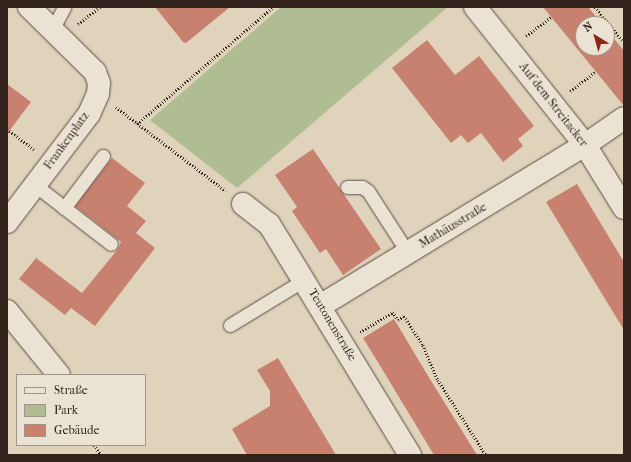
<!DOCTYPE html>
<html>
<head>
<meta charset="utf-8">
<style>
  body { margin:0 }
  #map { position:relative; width:631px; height:462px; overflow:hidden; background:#dfd3bb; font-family:"IM FELL French Canon",serif }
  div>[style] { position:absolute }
  .green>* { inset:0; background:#b0bd92 }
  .building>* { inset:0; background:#c8816e }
  .path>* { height:2.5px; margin-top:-1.25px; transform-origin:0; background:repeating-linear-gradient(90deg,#32221c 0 1px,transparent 0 3px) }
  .roads { filter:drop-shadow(0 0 1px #5d4e44) drop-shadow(0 0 1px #5d4e44) }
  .lane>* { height:13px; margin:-6.5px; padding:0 6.5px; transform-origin:6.5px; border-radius:6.5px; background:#eae2d3 }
  .street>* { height:22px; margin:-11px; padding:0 11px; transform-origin:11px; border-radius:11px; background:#eae2d3 }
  span { translate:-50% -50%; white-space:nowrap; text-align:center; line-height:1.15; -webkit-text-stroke:4px #eae2d3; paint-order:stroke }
  .street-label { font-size:12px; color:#32221c }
  .frame { position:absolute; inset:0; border:8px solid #32221c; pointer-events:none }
  .legend { position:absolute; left:16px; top:374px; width:130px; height:72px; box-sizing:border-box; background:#eae2d3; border:1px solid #a0958a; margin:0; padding:5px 7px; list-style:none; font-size:12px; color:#32221c }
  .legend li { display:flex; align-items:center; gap:8px; height:20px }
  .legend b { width:20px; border:1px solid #a0958a }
  .north { position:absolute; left:575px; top:16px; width:40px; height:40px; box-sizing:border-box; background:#eae2d3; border:1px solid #a0958a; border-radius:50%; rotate:323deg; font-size:11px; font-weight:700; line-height:16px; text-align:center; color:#32221c }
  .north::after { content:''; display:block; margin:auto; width:14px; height:18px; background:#8f2418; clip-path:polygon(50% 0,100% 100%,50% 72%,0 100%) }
</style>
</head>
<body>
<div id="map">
  <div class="green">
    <div style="clip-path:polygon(281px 7px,448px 7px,237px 188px,150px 120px)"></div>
  </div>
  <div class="building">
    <div style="clip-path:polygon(155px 7px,230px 7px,186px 43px,183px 42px)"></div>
    <div style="clip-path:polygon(543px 7px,588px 7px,602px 24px,583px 24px,583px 48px,607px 48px,607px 30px,624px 51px,624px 106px)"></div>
    <div style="clip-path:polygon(427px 40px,455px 75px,479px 56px,534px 126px,518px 139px,523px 146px,503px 162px,481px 133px,468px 143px,461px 135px,451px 143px,392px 68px)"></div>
    <div style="clip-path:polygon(7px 84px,31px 102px,7px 134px)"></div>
    <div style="clip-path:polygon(313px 149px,381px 249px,343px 275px,326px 249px,320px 253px,292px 211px,297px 207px,275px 175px)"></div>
    <div style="clip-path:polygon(112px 158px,145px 183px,127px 206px,146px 221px,136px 233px,155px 248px,95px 326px,71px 308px,65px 315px,19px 279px,36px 258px,82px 293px,118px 249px,121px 242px,75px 206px)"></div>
    <div style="clip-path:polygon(577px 184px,624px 262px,624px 330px,546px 202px)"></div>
    <div style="clip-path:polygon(394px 319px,425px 371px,477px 455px,434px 455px,379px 364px,363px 338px)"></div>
    <div style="clip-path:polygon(278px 358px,336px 455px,247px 455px,232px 429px,270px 406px,270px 391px,257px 370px)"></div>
  </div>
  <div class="path">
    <div style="left:595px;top:7px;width:45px;rotate:50.4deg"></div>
    <div style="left:78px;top:24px;width:28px;rotate:-38deg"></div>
    <div style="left:526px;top:36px;width:31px;rotate:-37deg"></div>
    <div style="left:570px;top:91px;width:31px;rotate:-37deg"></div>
    <div style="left:116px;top:107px;width:138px;rotate:37.4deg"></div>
    <div style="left:137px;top:124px;width:179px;rotate:-40.7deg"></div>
    <div style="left:7px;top:129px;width:34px;rotate:37deg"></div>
    <div style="left:360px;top:332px;width:39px;rotate:-31deg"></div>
    <div style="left:393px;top:312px;width:9px;rotate:58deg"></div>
    <div style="left:398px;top:320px;width:7px;rotate:-34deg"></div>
    <div style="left:404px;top:316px;width:35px;rotate:57deg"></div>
    <div style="left:423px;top:345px;width:38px;rotate:67deg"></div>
    <div style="left:438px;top:380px;width:89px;rotate:57.4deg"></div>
    <div style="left:94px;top:445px;width:12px;rotate:55deg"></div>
  </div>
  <div class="roads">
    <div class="lane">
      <div style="left:52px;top:30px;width:26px;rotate:-62deg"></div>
      <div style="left:35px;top:185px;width:96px;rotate:37.8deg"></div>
      <div style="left:347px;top:187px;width:15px"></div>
      <div style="left:362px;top:187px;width:7px;rotate:34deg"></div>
      <div style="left:368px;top:191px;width:74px;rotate:57.2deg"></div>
      <div style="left:64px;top:208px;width:65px;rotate:-53.1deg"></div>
      <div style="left:230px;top:325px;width:87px;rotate:-31.3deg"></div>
    </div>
    <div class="street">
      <div style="left:475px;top:7px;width:176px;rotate:51.4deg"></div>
      <div style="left:585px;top:145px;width:74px;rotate:58.2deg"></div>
      <div style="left:243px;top:204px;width:33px;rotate:38deg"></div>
      <div style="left:269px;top:224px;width:271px;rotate:58.6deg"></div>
      <div style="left:7px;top:222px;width:136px;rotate:-52.8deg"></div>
      <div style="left:89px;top:114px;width:22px;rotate:-66deg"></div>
      <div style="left:98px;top:94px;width:11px;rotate:-85deg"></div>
      <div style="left:99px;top:83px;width:12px;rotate:-110deg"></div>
      <div style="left:95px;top:72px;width:93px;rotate:-135.4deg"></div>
      <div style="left:320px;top:306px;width:310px;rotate:-31.3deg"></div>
      <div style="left:585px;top:145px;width:47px;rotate:-34.7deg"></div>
      <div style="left:7px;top:311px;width:82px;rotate:50.9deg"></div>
    </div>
  </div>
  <div class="street-label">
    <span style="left:553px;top:105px;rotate:52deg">Auf dem Streitacker</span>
    <span style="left:67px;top:141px;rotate:-54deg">Frankenplatz</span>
    <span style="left:453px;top:226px;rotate:-31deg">Mathäusstraße</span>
    <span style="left:332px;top:325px;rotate:59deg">Teutonenstraße</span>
  </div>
  <div class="frame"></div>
  <ul class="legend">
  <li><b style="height:5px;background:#eae2d3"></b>Straße</li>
  <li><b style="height:11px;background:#b0bd92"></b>Park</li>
  <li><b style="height:11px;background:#c8816e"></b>Gebäude</li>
  </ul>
  <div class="north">N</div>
</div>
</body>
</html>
